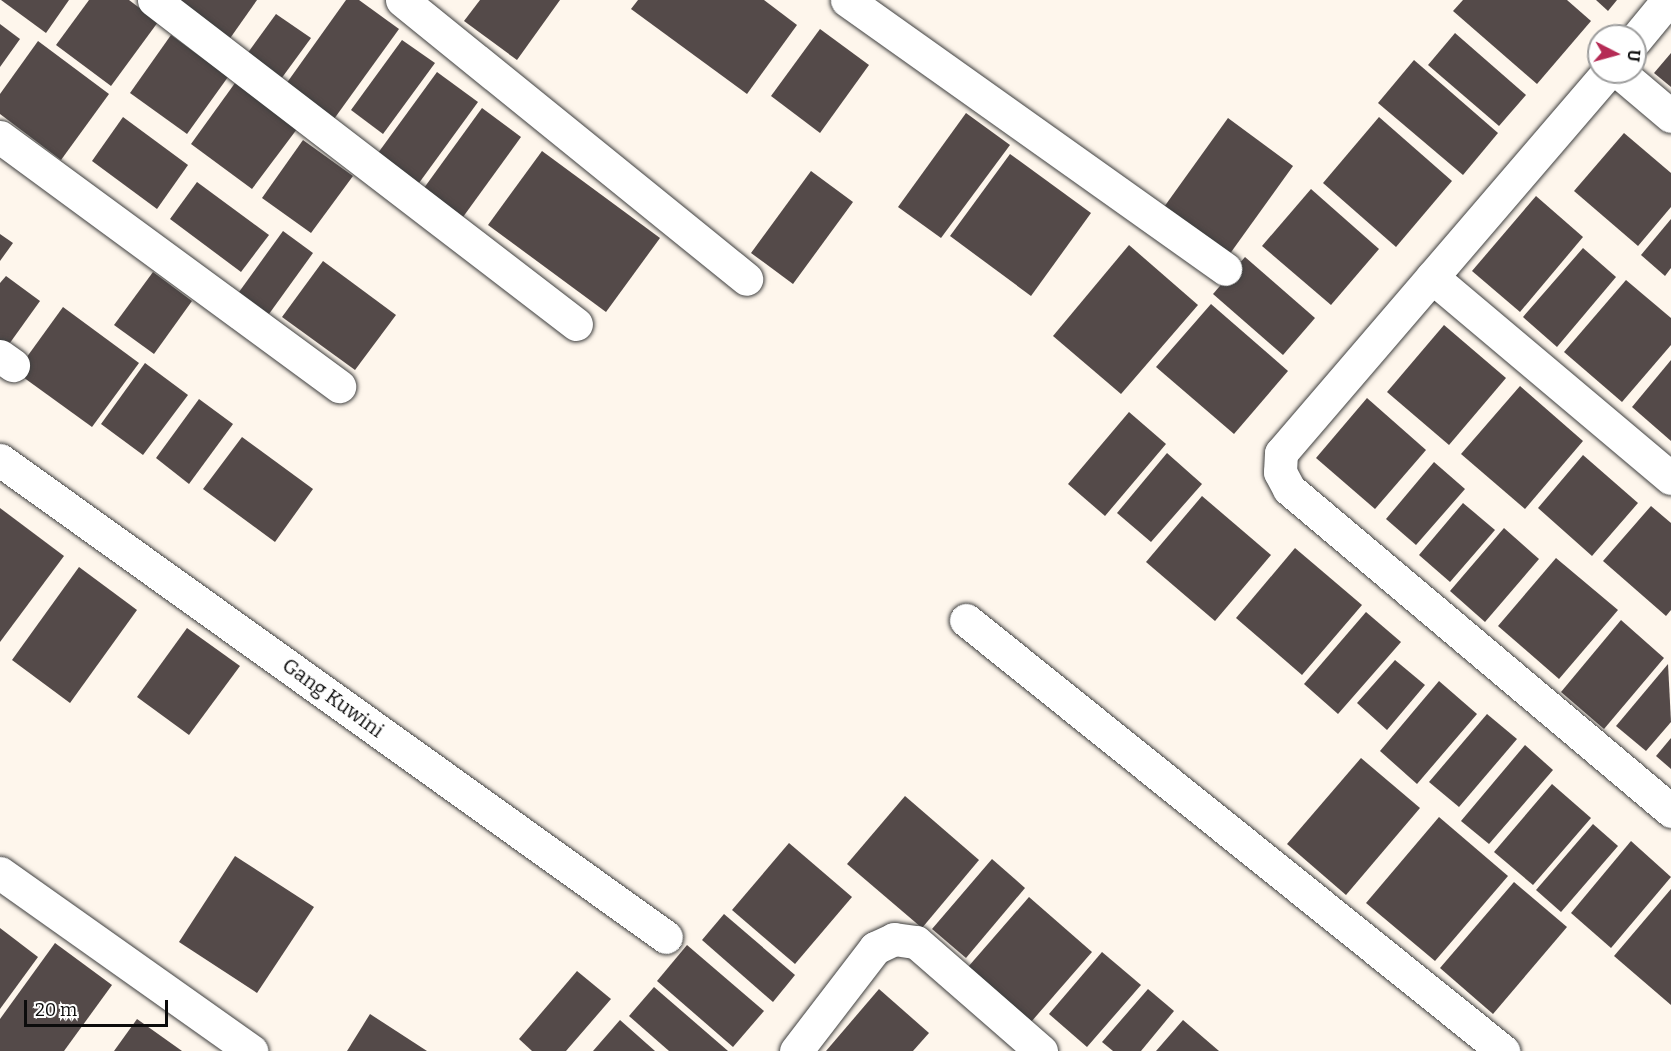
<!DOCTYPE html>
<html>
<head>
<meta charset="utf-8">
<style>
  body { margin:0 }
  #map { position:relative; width:1671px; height:1051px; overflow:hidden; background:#fef6ec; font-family:Bitter,serif }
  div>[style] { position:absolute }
  .building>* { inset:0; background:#544a49 }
  .roads { filter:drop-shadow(0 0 2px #3f3f3f) drop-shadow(0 0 2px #3f3f3f) }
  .minor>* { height:33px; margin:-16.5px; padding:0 16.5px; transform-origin:16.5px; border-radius:16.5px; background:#fff }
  span { translate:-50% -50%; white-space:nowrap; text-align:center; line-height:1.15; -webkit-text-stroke:6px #fff; paint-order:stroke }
  .street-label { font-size:20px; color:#0c0c0c }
  .north { position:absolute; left:1587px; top:24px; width:60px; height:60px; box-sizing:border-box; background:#fff; border:2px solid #9e9e9e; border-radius:50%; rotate:96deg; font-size:16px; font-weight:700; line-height:24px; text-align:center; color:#0c0c0c }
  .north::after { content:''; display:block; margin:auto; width:21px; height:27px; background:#b52b55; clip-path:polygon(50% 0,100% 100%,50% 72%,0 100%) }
  .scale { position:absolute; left:24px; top:1000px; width:144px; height:27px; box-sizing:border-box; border:3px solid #0c0c0c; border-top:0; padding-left:8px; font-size:18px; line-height:21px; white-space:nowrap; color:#0c0c0c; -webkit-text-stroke:4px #fff; paint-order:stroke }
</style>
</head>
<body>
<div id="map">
  <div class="building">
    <div style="clip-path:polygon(1px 0,69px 0,46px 33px)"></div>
    <div style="clip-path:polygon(89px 0,129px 0,158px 22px,111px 86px,56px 45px)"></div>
    <div style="clip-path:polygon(172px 0,257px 0,226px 44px)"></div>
    <div style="clip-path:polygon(346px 0,359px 0,399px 29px,334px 119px,286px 84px)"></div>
    <div style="clip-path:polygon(480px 0,560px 0,517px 60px,464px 21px)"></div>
    <div style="clip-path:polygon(638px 0,764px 0,797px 25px,747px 94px,631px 9px)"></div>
    <div style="clip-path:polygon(1463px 0,1567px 0,1591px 21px,1537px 84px,1453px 11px)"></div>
    <div style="clip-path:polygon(1596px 0,1617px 0,1608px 11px)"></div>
    <div style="clip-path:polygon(276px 14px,311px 38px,281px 79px,247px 54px)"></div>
    <div style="clip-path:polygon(0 24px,20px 39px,0 67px)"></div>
    <div style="clip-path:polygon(820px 29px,869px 65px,820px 133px,771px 96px)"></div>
    <div style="clip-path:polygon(1455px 33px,1526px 95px,1499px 126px,1428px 65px)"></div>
    <div style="clip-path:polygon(171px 35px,228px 77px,187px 134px,130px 93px)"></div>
    <div style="clip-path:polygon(402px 40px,435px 63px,383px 134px,351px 110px)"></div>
    <div style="clip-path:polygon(38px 41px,109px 94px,61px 160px,0 114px,0 94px)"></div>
    <div style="clip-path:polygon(1671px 53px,1671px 87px,1654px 73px)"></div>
    <div style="clip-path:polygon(1414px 60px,1498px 133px,1463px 175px,1378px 103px)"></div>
    <div style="clip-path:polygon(437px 72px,478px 102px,419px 183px,378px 153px)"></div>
    <div style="clip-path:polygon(235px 83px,297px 129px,252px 189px,191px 144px)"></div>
    <div style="clip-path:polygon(482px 108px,521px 137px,463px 217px,424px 188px)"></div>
    <div style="clip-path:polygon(966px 113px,1010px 145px,941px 238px,898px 207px)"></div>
    <div style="clip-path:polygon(123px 117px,188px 165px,157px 209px,92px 161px)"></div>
    <div style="clip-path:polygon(1379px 117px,1452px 181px,1396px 247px,1323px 183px)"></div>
    <div style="clip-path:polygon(1228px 118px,1293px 166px,1229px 255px,1164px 207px)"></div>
    <div style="clip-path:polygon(1624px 133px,1671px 173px,1671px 207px,1638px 246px,1574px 191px)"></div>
    <div style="clip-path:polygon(303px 140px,353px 176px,311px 233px,262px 198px)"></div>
    <div style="clip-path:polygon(542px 151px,660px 238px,606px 312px,488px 225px)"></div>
    <div style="clip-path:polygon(1010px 154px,1091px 213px,1031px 296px,950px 236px)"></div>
    <div style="clip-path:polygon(811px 171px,853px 202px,793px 284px,751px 253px)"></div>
    <div style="clip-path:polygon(197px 182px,269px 235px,241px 272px,170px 219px)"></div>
    <div style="clip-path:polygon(1311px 189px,1379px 249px,1331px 305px,1262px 246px)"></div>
    <div style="clip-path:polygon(1536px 196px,1583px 237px,1520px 312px,1472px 271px)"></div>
    <div style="clip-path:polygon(1671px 219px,1671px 268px,1665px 276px,1641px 255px)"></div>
    <div style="clip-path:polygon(283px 231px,313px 253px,269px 314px,239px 292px)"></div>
    <div style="clip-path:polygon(0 234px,13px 243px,0 261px)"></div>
    <div style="clip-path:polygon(1129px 245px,1198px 305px,1121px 394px,1053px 336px)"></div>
    <div style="clip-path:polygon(1583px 248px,1616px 277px,1557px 347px,1523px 317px)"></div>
    <div style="clip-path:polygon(1245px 257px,1315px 318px,1283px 355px,1213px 294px)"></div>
    <div style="clip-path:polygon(323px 261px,396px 315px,355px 370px,282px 317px)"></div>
    <div style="clip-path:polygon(153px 272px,192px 301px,154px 354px,114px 325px)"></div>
    <div style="clip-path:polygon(6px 276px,40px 301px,7px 347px,0 342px,0 283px)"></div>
    <div style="clip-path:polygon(1626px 280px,1671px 318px,1671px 345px,1622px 402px,1564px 352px)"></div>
    <div style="clip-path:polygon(1211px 304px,1288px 371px,1234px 434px,1156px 367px)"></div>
    <div style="clip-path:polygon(63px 307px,139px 363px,92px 427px,16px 372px)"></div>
    <div style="clip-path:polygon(1444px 325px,1506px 378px,1449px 445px,1387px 392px)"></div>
    <div style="clip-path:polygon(1671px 360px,1671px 441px,1632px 407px)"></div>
    <div style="clip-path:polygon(145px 363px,188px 395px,143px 455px,101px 424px)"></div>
    <div style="clip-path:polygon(1520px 386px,1583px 441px,1525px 509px,1461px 454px)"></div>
    <div style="clip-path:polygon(1367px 398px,1426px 450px,1375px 509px,1316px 458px)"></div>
    <div style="clip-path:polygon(199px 399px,233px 424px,189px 484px,156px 458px)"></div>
    <div style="clip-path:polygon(1129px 412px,1166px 444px,1105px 516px,1068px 484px)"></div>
    <div style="clip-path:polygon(242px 437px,313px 489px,275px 542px,203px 489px)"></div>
    <div style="clip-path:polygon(1167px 453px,1202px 484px,1151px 542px,1117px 513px)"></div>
    <div style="clip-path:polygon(1583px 455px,1638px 503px,1592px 556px,1538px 508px)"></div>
    <div style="clip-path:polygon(1434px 462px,1465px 489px,1416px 545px,1386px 519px)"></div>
    <div style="clip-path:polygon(1202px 496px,1271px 555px,1215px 621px,1146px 562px)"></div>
    <div style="clip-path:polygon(1463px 503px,1495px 530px,1450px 582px,1419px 555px)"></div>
    <div style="clip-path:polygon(1651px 506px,1671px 523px,1671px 610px,1666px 616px,1603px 561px)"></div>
    <div style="clip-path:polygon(0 508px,64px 556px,0 642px)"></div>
    <div style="clip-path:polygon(1504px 528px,1539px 559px,1485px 622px,1450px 591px)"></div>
    <div style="clip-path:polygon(1295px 548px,1362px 605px,1302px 675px,1236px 618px)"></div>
    <div style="clip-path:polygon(1556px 558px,1618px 610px,1559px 679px,1498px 626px)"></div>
    <div style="clip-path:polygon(79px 567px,137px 610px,70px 703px,12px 660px)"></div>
    <div style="clip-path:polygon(1366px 612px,1401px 642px,1338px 714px,1304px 684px)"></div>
    <div style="clip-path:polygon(1621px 620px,1664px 658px,1604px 729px,1561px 692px)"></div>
    <div style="clip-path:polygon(187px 628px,240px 666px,189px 735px,137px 697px)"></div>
    <div style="clip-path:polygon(1395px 660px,1425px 685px,1387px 730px,1357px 703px)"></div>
    <div style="clip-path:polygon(1668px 664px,1671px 722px,1646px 751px,1616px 726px)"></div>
    <div style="clip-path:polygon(1439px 681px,1477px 714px,1417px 784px,1380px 751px)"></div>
    <div style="clip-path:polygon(1487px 714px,1517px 739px,1459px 807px,1429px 782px)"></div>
    <div style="clip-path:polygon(1671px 738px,1671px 769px,1656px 756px)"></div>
    <div style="clip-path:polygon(1525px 745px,1553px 770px,1489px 844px,1461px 821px)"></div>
    <div style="clip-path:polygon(1361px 758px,1420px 808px,1346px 895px,1287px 844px)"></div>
    <div style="clip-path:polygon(1552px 784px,1591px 818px,1533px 885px,1494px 852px)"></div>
    <div style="clip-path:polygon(905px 796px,979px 860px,922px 928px,847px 864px)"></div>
    <div style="clip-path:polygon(1439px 817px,1508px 876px,1435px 961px,1366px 903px)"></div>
    <div style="clip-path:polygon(1593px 824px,1618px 846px,1561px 912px,1536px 890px)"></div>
    <div style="clip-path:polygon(1631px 841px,1671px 877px,1611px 948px,1571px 913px)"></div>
    <div style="clip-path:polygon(789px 843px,852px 897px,795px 964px,732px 910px)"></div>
    <div style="clip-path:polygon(235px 856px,314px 907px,257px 993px,179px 942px)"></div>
    <div style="clip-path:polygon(992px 859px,1025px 888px,966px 958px,932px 929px)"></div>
    <div style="clip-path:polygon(1514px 882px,1567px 927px,1493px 1014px,1440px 968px)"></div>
    <div style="clip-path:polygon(1671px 889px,1671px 1005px,1614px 956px)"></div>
    <div style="clip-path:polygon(1029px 897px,1092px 952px,1031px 1022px,968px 967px)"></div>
    <div style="clip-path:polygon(724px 914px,795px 975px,773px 1002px,702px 940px)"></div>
    <div style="clip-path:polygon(0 928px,38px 957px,0 1009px)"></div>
    <div style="clip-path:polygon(55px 943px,112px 985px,64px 1051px,0 1051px,0 1019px)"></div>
    <div style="clip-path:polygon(687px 945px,764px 1011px,733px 1047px,657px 981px)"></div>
    <div style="clip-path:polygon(1102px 952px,1141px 985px,1087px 1047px,1049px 1014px)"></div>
    <div style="clip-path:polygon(577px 971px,611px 999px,566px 1051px,532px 1051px,519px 1039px)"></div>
    <div style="clip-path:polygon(654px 987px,728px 1051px,669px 1051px,629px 1016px)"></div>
    <div style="clip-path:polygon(879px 989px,929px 1033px,913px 1051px,826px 1051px)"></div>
    <div style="clip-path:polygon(1148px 989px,1174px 1011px,1141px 1051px,1113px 1051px,1102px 1042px)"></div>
    <div style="clip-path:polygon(370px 1014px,427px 1051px,347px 1051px)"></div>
    <div style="clip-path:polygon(137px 1019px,182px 1051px,114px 1051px)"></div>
    <div style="clip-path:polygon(620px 1020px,655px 1051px,593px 1051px)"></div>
    <div style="clip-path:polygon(1183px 1020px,1219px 1051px,1156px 1051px)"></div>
  </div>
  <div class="roads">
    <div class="minor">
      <div style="left:154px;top:0;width:532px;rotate:37.52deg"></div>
      <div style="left:402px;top:0;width:443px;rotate:39deg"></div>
      <div style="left:847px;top:0;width:464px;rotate:35.4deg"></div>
      <div style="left:1635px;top:40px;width:52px;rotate:-50.5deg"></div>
      <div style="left:1608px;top:72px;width:502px;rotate:130.64deg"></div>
      <div style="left:1281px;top:453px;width:19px;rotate:93deg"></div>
      <div style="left:1280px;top:472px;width:19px;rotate:62deg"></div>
      <div style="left:1289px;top:489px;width:500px;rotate:40.1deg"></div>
      <div style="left:1619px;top:72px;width:68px;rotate:40.2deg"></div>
      <div style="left:0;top:137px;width:421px;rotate:36.3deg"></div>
      <div style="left:1432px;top:277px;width:312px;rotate:40.1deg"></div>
      <div style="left:0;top:356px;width:16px;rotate:35deg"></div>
      <div style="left:0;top:460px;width:819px;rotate:35.61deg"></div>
      <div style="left:966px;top:620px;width:689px;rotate:38.75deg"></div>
      <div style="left:0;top:873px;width:308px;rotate:35.3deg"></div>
      <div style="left:796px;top:1051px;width:130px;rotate:-52.5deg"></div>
      <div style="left:875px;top:948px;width:21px;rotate:-25deg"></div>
      <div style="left:894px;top:939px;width:22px;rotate:8deg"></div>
      <div style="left:916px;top:942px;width:166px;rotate:41.1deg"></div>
    </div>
  </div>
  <div class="street-label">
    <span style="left:333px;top:698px;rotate:36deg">Gang Kuwini</span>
  </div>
  <div class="north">U</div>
  <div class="scale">20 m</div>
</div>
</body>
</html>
